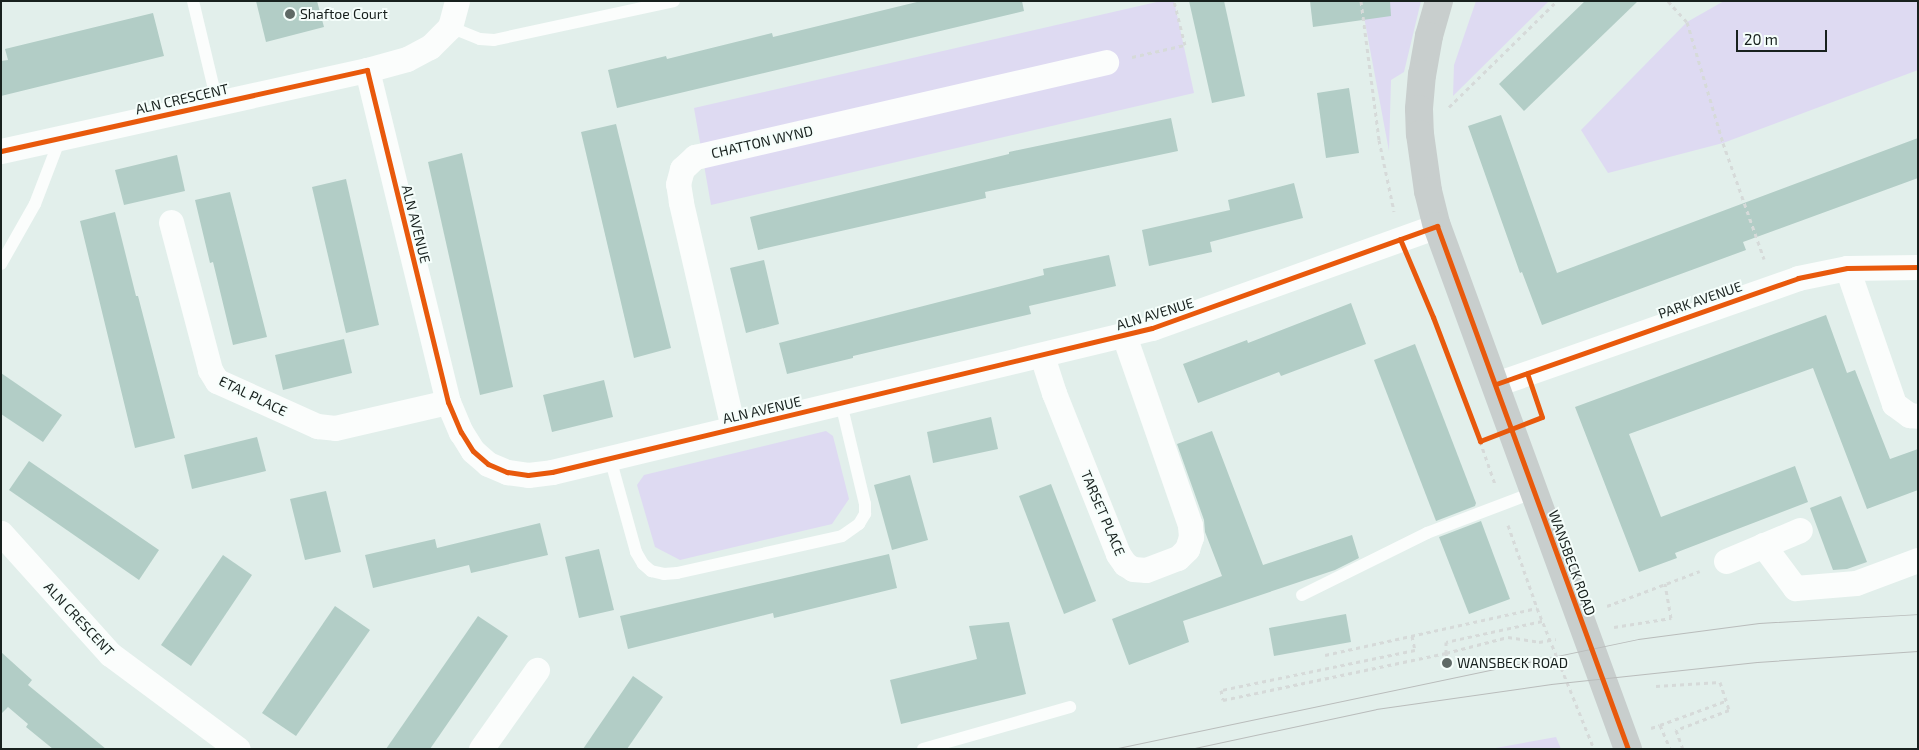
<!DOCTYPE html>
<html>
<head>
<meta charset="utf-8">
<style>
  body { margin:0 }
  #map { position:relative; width:1919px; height:750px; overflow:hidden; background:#e2efeb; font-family:"Exo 2",sans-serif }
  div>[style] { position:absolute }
  .green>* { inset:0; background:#dedaf2 }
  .building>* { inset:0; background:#b2cdc6 }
  .path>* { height:3px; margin-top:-1.5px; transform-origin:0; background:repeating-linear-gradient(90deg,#d6dad9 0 4px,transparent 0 8px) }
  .lane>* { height:12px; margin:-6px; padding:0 6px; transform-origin:6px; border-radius:6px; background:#fbfdfc }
  .street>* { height:25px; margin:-12.5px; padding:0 12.5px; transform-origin:12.5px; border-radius:12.5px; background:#fbfdfc }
  .secondary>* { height:28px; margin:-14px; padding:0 14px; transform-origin:14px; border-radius:14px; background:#c8cecd }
  .tram>* { height:1px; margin:-0.5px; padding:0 0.5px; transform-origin:0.5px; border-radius:0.5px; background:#b9bcbb }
  .cycleway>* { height:5px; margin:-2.5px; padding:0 2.5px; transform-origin:2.5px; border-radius:2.5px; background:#e8590c }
  .dots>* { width:14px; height:14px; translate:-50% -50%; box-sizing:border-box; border:2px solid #f5fefb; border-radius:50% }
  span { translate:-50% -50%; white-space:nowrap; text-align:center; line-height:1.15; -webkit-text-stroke:4px #f5fefb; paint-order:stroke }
  .poi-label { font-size:14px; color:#18211e }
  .left { translate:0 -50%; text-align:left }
  .street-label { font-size:14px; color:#18211e }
  .frame { position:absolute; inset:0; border:2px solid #18211e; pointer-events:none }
  .scale { position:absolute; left:1736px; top:30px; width:91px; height:22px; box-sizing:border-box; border:2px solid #18211e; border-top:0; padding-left:6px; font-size:15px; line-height:18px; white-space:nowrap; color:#18211e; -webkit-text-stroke:4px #f5fefb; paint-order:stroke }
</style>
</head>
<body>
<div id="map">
  <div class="green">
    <div style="clip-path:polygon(1161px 1px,1174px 1px,1194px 93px,711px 205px,694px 108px)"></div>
    <div style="clip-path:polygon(1361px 1px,1421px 1px,1404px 72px,1391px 80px,1389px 151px)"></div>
    <div style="clip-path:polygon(1476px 1px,1549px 1px,1453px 96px,1454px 65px)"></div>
    <div style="clip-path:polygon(1724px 1px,1918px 1px,1918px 70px,1723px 143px,1608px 173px,1581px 130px,1687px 22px)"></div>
    <div style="clip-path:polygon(826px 431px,833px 436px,849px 499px,832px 524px,680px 560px,655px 547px,637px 485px,644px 475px)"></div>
    <div style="clip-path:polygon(1556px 737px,1561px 749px,1490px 749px)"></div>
  </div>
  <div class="building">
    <div style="clip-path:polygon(256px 1px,317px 1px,324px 27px,266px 42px)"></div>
    <div style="clip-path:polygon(921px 1px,1022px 1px,1024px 11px,617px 108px,608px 70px,666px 56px,667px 59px,772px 33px,773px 37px)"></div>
    <div style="clip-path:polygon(1189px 1px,1224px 1px,1245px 96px,1212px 103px)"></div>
    <div style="clip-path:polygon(1310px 1px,1390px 1px,1391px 16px,1313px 27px)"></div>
    <div style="clip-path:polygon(1585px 1px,1638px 1px,1524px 111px,1499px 84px)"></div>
    <div style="clip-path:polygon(153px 13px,164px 56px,1px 96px,1px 61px,8px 60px,5px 49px)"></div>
    <div style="clip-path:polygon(1349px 88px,1359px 153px,1326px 158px,1317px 93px)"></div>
    <div style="clip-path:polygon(1501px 115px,1557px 273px,1918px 138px,1918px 178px,1743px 242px,1746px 250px,1542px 325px,1522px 272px,1520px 273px,1468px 126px)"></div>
    <div style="clip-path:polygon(1171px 118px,1178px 151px,985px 192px,986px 198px,758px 250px,750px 217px,1009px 154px,1009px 152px)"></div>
    <div style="clip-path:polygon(616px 124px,671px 348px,634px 358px,581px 132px)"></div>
    <div style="clip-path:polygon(462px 153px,513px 387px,480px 395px,428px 162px)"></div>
    <div style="clip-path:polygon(177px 155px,185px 191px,124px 205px,115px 170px)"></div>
    <div style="clip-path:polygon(346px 179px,379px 325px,346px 333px,312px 187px)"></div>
    <div style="clip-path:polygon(1294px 183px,1303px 218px,1210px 242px,1212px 252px,1149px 266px,1142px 230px,1230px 210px,1228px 200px)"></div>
    <div style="clip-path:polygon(230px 192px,267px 337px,233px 345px,213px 262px,210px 263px,195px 200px)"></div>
    <div style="clip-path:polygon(115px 212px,136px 296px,138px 296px,175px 438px,135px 448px,80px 221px)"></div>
    <div style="clip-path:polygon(1109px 255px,1116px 286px,1029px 306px,1031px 314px,853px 356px,853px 358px,787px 374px,779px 343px,1044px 275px,1043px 269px)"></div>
    <div style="clip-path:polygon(764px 260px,779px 324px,746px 333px,730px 268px)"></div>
    <div style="clip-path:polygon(1351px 303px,1366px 344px,1281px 376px,1279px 372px,1198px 403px,1183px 364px,1247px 340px,1248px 343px)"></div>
    <div style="clip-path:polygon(1826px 315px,1847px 373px,1855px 370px,1890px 459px,1918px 449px,1918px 490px,1867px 509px,1813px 368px,1629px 434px,1661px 517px,1795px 466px,1808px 502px,1675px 553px,1677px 558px,1639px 572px,1575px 407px)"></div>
    <div style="clip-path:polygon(344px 339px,352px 373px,283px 390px,275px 355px)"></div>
    <div style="clip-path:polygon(1415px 344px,1476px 503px,1475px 506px,1436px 521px,1374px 360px)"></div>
    <div style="clip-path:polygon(1px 373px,62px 415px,43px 442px,1px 414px)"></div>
    <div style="clip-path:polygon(604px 380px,613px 417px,552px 432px,543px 395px)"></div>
    <div style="clip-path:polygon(991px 417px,998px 449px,933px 463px,927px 432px)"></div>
    <div style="clip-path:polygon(1212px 431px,1263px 565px,1352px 535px,1359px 558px,1335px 570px,1183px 621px,1189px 642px,1129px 665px,1112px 619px,1222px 576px,1205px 532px,1204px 520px,1177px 444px)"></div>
    <div style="clip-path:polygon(257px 437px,266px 471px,192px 489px,184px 455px)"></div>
    <div style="clip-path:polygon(29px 461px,159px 550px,139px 580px,9px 490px)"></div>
    <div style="clip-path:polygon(910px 475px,928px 540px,892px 550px,874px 485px)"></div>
    <div style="clip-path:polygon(1051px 484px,1096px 601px,1064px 614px,1019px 496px)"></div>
    <div style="clip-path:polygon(326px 491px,341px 552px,305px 560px,290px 499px)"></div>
    <div style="clip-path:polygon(1841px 496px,1867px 562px,1847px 569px,1833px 570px,1810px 508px)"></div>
    <div style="clip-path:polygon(1481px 521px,1510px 599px,1469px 614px,1439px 537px)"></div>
    <div style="clip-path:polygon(540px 523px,548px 555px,471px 573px,469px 565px,373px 588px,365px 555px,435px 539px,437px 548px)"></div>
    <div style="clip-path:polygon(599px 549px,614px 610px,579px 618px,565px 557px)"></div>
    <div style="clip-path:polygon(889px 554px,897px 588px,774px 618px,773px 613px,628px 649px,620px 616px)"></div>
    <div style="clip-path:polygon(223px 555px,252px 575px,191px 666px,161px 645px)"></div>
    <div style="clip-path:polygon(335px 606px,370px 630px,296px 736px,262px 713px)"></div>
    <div style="clip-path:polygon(1346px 614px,1351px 642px,1274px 656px,1269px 628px)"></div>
    <div style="clip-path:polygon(478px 616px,508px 636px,430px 749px,386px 749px)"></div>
    <div style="clip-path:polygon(1009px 622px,1026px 694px,901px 724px,890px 680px,977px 659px,969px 626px)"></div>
    <div style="clip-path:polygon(1px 652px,32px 680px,28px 685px,106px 749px,53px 749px,26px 727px,28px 724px,8px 707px,1px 714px)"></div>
    <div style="clip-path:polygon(633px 676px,663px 697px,627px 749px,583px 749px)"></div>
  </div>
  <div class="path">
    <div style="left:1361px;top:1px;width:140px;rotate:82.6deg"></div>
    <div style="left:1379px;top:140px;width:73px;rotate:78.1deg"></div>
    <div style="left:1668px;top:1px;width:28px;rotate:48deg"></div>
    <div style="left:1687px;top:22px;width:126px;rotate:73.4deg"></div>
    <div style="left:1723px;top:143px;width:123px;rotate:70.5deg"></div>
    <div style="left:1132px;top:57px;width:54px;rotate:-12.8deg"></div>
    <div style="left:1185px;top:45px;width:45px;rotate:-104deg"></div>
    <div style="left:1449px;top:107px;width:151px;rotate:-44.5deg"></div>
    <div style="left:1480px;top:441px;width:46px;rotate:70.8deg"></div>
    <div style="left:1508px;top:525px;width:88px;rotate:70.7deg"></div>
    <div style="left:1537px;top:608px;width:152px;rotate:68deg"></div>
    <div style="left:1607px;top:606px;width:99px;rotate:-20.6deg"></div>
    <div style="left:1542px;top:621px;width:98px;rotate:167.7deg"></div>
    <div style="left:1446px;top:642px;width:11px;rotate:90deg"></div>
    <div style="left:1446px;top:653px;width:64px;rotate:-14.5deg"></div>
    <div style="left:1508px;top:637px;width:31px;rotate:9deg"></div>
    <div style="left:1539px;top:642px;width:17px;rotate:-10deg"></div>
    <div style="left:1614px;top:627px;width:58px;rotate:-9deg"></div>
    <div style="left:1671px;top:618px;width:35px;rotate:-100deg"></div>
    <div style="left:1412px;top:636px;width:14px;rotate:78deg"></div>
    <div style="left:1415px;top:650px;width:198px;rotate:168.3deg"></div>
    <div style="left:1221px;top:690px;width:10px;rotate:79deg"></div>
    <div style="left:1223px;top:700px;width:228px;rotate:-11.9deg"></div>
    <div style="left:1446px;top:653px;width:12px;rotate:81deg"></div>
    <div style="left:1325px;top:655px;width:217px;rotate:-12.5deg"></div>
    <div style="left:1656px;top:686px;width:64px;rotate:-3.6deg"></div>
    <div style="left:1720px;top:682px;width:29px;rotate:72deg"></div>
    <div style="left:1729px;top:710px;width:57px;rotate:159.3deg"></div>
    <div style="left:1676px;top:730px;width:20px;rotate:70deg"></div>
    <div style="left:1660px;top:725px;width:72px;rotate:-20.2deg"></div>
    <div style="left:1651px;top:728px;width:9px;rotate:-18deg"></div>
    <div style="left:1660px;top:725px;width:26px;rotate:67deg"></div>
  </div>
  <div class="lane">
    <div style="left:193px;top:1px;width:104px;rotate:76.6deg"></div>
    <div style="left:450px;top:27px;width:32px;rotate:22deg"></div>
    <div style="left:480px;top:39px;width:14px;rotate:4deg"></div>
    <div style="left:494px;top:40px;width:184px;rotate:-12.2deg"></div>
    <div style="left:1px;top:264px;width:69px;rotate:-60.5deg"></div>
    <div style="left:35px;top:204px;width:70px;rotate:-69deg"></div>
    <div style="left:610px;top:458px;width:98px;rotate:74.5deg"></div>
    <div style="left:636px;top:552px;width:14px;rotate:60deg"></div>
    <div style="left:643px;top:564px;width:11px;rotate:41deg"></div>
    <div style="left:651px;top:571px;width:13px;rotate:13deg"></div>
    <div style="left:664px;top:574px;width:13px;rotate:-4deg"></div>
    <div style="left:677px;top:573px;width:169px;rotate:-12.6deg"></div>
    <div style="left:842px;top:536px;width:21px;rotate:-35deg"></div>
    <div style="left:859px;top:524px;width:12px;rotate:-59deg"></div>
    <div style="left:865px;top:514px;width:10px;rotate:-90deg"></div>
    <div style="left:865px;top:504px;width:104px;rotate:-103.4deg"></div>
    <div style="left:1302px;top:595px;width:140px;rotate:-26.4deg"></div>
    <div style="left:1427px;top:533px;width:116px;rotate:-20.8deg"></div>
    <div style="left:923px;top:749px;width:153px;rotate:-15.9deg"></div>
  </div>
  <div class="street">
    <div style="left:367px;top:70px;width:342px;rotate:76.3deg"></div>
    <div style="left:448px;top:402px;width:33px;rotate:67deg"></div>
    <div style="left:461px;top:432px;width:22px;rotate:58deg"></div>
    <div style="left:473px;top:451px;width:20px;rotate:41deg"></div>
    <div style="left:488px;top:464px;width:21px;rotate:23deg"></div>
    <div style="left:507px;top:472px;width:21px;rotate:8deg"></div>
    <div style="left:528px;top:475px;width:24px;rotate:-7deg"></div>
    <div style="left:552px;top:472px;width:617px;rotate:-13.5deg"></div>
    <div style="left:1152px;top:328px;width:303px;rotate:-19.7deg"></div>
    <div style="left:1px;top:151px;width:375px;rotate:-12.5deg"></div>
    <div style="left:367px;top:70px;width:41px;rotate:-15.4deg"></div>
    <div style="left:407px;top:59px;width:26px;rotate:-28deg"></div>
    <div style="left:430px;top:47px;width:28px;rotate:-45deg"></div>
    <div style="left:450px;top:27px;width:27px;rotate:-75deg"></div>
    <div style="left:171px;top:222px;width:153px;rotate:75.2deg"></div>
    <div style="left:210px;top:370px;width:13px;rotate:58deg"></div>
    <div style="left:217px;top:381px;width:110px;rotate:24.2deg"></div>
    <div style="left:317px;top:426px;width:18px;rotate:6deg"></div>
    <div style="left:335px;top:428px;width:116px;rotate:-13deg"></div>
    <div style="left:1847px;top:268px;width:144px;rotate:70.9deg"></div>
    <div style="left:1894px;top:404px;width:19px;rotate:36deg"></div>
    <div style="left:1909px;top:415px;width:9px;rotate:6deg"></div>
    <div style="left:1042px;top:356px;width:39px;rotate:72deg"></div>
    <div style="left:1054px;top:393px;width:173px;rotate:68.3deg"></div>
    <div style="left:1118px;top:554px;width:12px;rotate:55deg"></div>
    <div style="left:1125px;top:564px;width:9px;rotate:32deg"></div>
    <div style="left:1133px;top:569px;width:13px;rotate:4deg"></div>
    <div style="left:1146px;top:570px;width:34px;rotate:-21deg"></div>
    <div style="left:1178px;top:558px;width:13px;rotate:-45deg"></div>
    <div style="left:1187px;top:549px;width:13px;rotate:-72deg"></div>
    <div style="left:1191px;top:537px;width:12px;rotate:-95deg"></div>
    <div style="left:1190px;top:525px;width:200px;rotate:-109.2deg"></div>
    <div style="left:1496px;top:384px;width:320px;rotate:-19.3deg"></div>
    <div style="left:1798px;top:278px;width:50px;rotate:-11.5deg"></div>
    <div style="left:1847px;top:268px;width:71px;rotate:-0.8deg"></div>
    <div style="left:733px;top:428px;width:232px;rotate:-103deg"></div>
    <div style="left:681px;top:202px;width:18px;rotate:-99deg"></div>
    <div style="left:678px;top:184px;width:16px;rotate:-75deg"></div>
    <div style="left:682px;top:169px;width:18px;rotate:-43deg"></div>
    <div style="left:695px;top:157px;width:422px;rotate:-13deg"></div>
    <div style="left:1px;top:533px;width:163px;rotate:48deg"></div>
    <div style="left:110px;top:654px;width:159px;rotate:36.6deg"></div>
    <div style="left:1763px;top:545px;width:54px;rotate:53.3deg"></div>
    <div style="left:1795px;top:588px;width:61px;rotate:-4.7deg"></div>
    <div style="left:1856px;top:583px;width:66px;rotate:-20.4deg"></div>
    <div style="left:1726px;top:561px;width:80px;rotate:-22.7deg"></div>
    <div style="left:481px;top:749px;width:97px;rotate:-54.7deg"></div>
  </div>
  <div class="secondary">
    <div style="left:1439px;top:1px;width:36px;rotate:106deg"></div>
    <div style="left:1429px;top:36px;width:39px;rotate:100deg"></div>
    <div style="left:1422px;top:74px;width:35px;rotate:95deg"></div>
    <div style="left:1419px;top:109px;width:25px;rotate:88deg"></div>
    <div style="left:1420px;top:134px;width:58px;rotate:82deg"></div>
    <div style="left:1428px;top:191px;width:36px;rotate:76deg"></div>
    <div style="left:1437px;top:226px;width:557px;rotate:69.94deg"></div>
  </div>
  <div class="tram">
    <div style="left:1113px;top:749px;width:536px;rotate:-11.83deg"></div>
    <div style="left:1638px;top:639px;width:122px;rotate:-7.5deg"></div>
    <div style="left:1759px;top:623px;width:159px;rotate:-3.2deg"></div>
    <div style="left:1190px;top:749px;width:190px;rotate:-12.1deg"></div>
    <div style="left:1376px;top:709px;width:177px;rotate:-8.1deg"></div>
    <div style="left:1551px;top:684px;width:207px;rotate:-6.1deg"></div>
    <div style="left:1757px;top:662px;width:161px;rotate:-3.9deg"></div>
  </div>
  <div class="cycleway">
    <div style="left:1px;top:151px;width:375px;rotate:-12.5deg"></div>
    <div style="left:367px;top:70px;width:342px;rotate:76.3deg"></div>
    <div style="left:448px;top:402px;width:33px;rotate:67deg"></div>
    <div style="left:461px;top:432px;width:22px;rotate:58deg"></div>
    <div style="left:473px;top:451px;width:20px;rotate:41deg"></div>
    <div style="left:488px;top:464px;width:21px;rotate:23deg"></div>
    <div style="left:507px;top:472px;width:21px;rotate:8deg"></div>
    <div style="left:528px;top:475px;width:24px;rotate:-7deg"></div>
    <div style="left:552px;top:472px;width:617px;rotate:-13.5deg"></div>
    <div style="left:1152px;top:328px;width:303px;rotate:-19.7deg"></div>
    <div style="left:1437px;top:226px;width:557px;rotate:69.94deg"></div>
    <div style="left:1400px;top:239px;width:85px;rotate:67.1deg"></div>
    <div style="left:1433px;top:317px;width:133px;rotate:69.2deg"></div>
    <div style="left:1480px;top:441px;width:66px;rotate:-21.2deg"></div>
    <div style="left:1542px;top:417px;width:46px;rotate:-108.8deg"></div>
    <div style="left:1496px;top:384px;width:320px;rotate:-19.3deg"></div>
    <div style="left:1798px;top:278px;width:50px;rotate:-11.5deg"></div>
    <div style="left:1847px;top:268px;width:71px;rotate:-0.8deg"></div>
  </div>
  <div class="dots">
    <div style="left:290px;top:14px;background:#5f6966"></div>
    <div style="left:1447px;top:663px;background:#5f6966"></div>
  </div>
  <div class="poi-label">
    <span class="left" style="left:300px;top:14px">Shaftoe Court</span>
    <span class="left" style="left:1457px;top:663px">WANSBECK ROAD</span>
  </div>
  <div class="street-label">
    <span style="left:182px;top:99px;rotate:-13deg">ALN CRESCENT</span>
    <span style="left:762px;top:142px;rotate:-13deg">CHATTON WYND</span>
    <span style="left:416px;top:224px;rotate:76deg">ALN AVENUE</span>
    <span style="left:1700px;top:300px;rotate:-19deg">PARK AVENUE</span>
    <span style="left:1155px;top:314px;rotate:-17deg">ALN AVENUE</span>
    <span style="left:253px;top:396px;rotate:26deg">ETAL PLACE</span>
    <span style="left:762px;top:410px;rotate:-13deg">ALN AVENUE</span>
    <span style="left:1103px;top:513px;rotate:67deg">TARSET PLACE</span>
    <span style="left:1572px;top:563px;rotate:70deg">WANSBECK ROAD</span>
    <span style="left:79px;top:619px;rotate:47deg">ALN CRESCENT</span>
  </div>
  <div class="frame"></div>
  <div class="scale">20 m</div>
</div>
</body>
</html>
